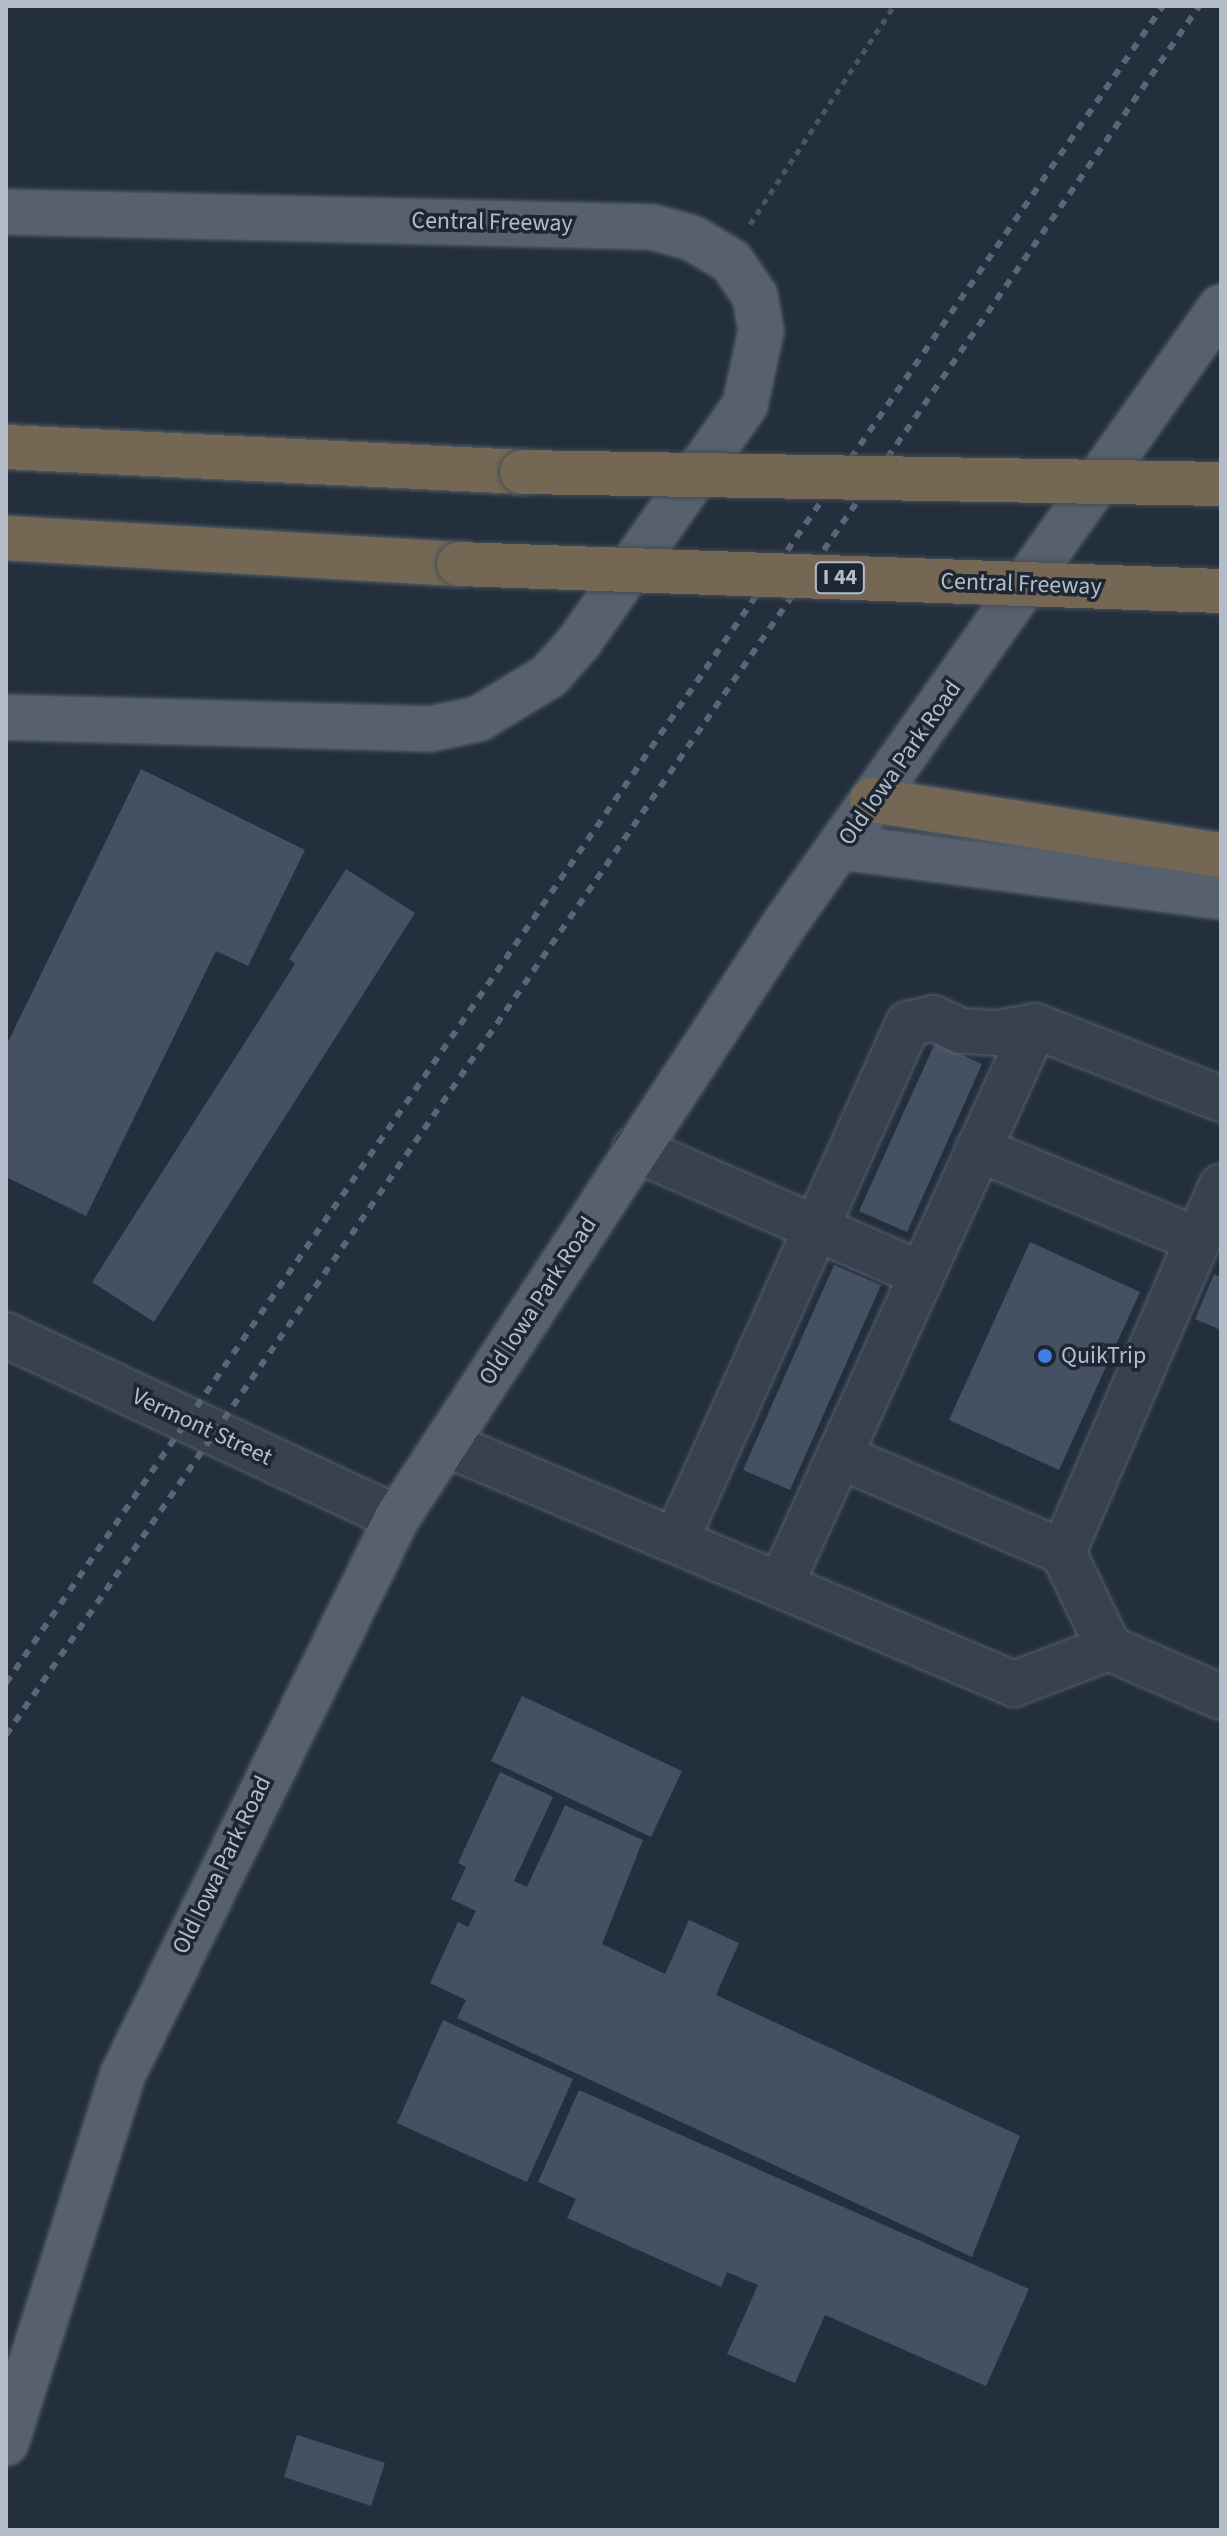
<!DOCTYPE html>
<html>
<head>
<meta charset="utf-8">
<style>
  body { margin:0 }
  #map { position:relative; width:1227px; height:2536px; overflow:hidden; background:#242f3e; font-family:"Source Sans 3",sans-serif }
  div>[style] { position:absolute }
  .building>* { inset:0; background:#455162 }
  .path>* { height:5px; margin-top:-2.5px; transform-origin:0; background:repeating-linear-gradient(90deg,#44595c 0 6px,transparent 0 12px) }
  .roads { filter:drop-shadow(0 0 2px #565f6c) drop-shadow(0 0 2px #565f6c) }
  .minor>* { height:44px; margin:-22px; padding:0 22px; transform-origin:22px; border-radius:22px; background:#38414e }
  .major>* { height:44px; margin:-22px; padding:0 22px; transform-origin:22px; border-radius:22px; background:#56606e }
  .highway>* { height:44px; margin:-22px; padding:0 22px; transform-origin:22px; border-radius:22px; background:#746855 }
  .rail>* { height:6px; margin-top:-3px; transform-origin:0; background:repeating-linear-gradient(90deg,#5a6575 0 8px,transparent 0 16px) }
  .bridges { filter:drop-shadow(0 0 2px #434c59) drop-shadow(0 0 2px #434c59) }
  .highway-bridge>* { height:44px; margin:-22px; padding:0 22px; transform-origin:22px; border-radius:22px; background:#746855 }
  .dots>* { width:22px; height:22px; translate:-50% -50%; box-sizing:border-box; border:4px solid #1d2633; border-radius:50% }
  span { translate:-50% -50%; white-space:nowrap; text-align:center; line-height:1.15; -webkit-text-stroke:7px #1d2633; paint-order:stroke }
  .shield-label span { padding:2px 6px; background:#1d2633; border:2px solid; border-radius:6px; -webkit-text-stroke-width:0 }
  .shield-label { font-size:22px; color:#b4bcc9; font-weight:700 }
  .street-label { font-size:24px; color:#b4bcc9 }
  .poi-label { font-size:24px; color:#b4bcc9 }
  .left { translate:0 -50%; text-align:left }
  .frame { position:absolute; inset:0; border:8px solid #b4bcc9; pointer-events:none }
</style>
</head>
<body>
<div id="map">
  <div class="building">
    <div style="clip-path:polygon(141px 769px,305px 850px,248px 966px,216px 951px,86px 1216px,6px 1177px,6px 1046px)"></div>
    <div style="clip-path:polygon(346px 869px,415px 913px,154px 1322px,92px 1282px,295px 964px,289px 959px)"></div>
    <div style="clip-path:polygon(935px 1043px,982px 1064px,907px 1232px,859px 1211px)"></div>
    <div style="clip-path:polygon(1030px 1242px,1140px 1292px,1059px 1470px,949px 1420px)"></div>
    <div style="clip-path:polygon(834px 1265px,881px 1285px,790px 1490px,743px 1470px)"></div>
    <div style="clip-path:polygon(1214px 1274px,1221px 1277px,1221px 1330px,1195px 1319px)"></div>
    <div style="clip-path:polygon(522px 1696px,682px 1771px,651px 1837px,491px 1761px)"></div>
    <div style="clip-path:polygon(500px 1772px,553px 1797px,514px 1881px,527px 1887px,565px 1805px,643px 1840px,602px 1944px,665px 1974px,689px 1920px,739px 1943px,716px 1995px,1020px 2136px,972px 2257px,457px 2018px,466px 2000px,430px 1983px,458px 1922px,468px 1927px,476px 1911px,451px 1899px,466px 1867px,458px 1863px)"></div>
    <div style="clip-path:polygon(443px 2020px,573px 2079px,527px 2182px,397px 2123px)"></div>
    <div style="clip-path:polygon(579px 2090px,1029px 2289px,986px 2386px,825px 2315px,795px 2383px,727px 2354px,758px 2285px,727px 2272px,721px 2287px,567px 2218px,576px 2199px,538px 2182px)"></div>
    <div style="clip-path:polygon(297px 2435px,385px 2463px,371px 2506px,284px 2477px)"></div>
  </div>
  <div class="path">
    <div style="left:750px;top:224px;width:261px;rotate:-56.6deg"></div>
  </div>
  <div class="roads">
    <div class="minor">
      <div style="left:635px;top:1149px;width:312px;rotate:23.6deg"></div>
      <div style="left:978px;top:1149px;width:238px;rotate:22.5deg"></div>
      <div style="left:6px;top:1335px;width:432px;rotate:25.1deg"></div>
      <div style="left:446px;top:1444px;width:617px;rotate:22.91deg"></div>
      <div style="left:1014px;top:1684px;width:102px;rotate:-20.8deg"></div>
      <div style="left:1109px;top:1648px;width:106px;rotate:-115.6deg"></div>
      <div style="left:1063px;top:1552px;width:398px;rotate:-66.6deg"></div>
      <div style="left:839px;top:1456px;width:244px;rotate:23.2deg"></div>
      <div style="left:677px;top:1538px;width:564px;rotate:-65.8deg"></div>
      <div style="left:908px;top:1024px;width:26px;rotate:-13deg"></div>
      <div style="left:933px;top:1018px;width:31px;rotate:25deg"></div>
      <div style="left:961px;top:1031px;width:36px;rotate:3deg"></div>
      <div style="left:997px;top:1033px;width:39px;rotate:-10deg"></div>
      <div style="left:1035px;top:1026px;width:200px;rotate:21.4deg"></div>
      <div style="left:782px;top:1582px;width:611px;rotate:-65.53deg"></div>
      <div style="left:1109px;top:1648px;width:122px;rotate:23.6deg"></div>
    </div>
    <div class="major">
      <div style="left:6px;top:212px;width:646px;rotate:1.33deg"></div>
      <div style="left:652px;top:227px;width:41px;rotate:15.4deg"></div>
      <div style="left:692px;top:238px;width:45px;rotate:30.5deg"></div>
      <div style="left:731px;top:261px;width:42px;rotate:55.6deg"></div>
      <div style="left:755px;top:296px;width:36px;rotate:80deg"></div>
      <div style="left:761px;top:331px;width:76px;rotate:102.2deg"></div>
      <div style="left:745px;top:405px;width:288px;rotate:125deg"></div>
      <div style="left:580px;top:641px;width:47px;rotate:131.5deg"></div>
      <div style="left:549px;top:676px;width:83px;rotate:148.8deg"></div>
      <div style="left:478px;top:719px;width:49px;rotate:168.2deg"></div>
      <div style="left:430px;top:729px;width:424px;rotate:-178.4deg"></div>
      <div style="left:842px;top:847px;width:382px;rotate:7.5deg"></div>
      <div style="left:6px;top:2443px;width:387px;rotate:-72.4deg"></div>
      <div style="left:123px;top:2074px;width:620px;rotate:-63.77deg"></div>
      <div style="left:397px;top:1518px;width:708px;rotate:-56.87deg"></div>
      <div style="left:784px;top:925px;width:757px;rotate:-54.74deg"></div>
    </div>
    <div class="highway">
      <div style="left:6px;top:447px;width:517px;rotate:2.77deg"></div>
      <div style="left:6px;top:538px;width:454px;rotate:3.3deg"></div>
      <div style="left:872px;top:800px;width:353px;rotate:9deg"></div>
    </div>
  </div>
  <div class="rail">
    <div style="left:6px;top:1683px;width:2037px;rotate:-55.4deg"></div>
    <div style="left:6px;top:1735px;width:2101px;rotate:-55.39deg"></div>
  </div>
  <div class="bridges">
    <div class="highway-bridge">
      <div style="left:522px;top:472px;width:699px;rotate:0.98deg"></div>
      <div style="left:459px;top:564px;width:762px;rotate:2.03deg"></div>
    </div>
  </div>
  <div class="dots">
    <div style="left:1045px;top:1356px;background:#3f7fe0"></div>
  </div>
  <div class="shield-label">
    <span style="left:840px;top:578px">I 44</span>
  </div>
  <div class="street-label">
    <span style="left:492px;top:222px;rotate:1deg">Central Freeway</span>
    <span style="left:1021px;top:584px;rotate:2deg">Central Freeway</span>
    <span style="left:900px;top:763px;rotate:-55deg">Old Iowa Park Road</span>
    <span style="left:538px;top:1301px;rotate:-57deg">Old Iowa Park Road</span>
    <span style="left:202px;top:1427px;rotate:25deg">Vermont Street</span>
    <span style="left:222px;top:1865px;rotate:-64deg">Old Iowa Park Road</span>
  </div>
  <div class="poi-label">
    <span class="left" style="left:1061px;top:1356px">QuikTrip</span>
  </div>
  <div class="frame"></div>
</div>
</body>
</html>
